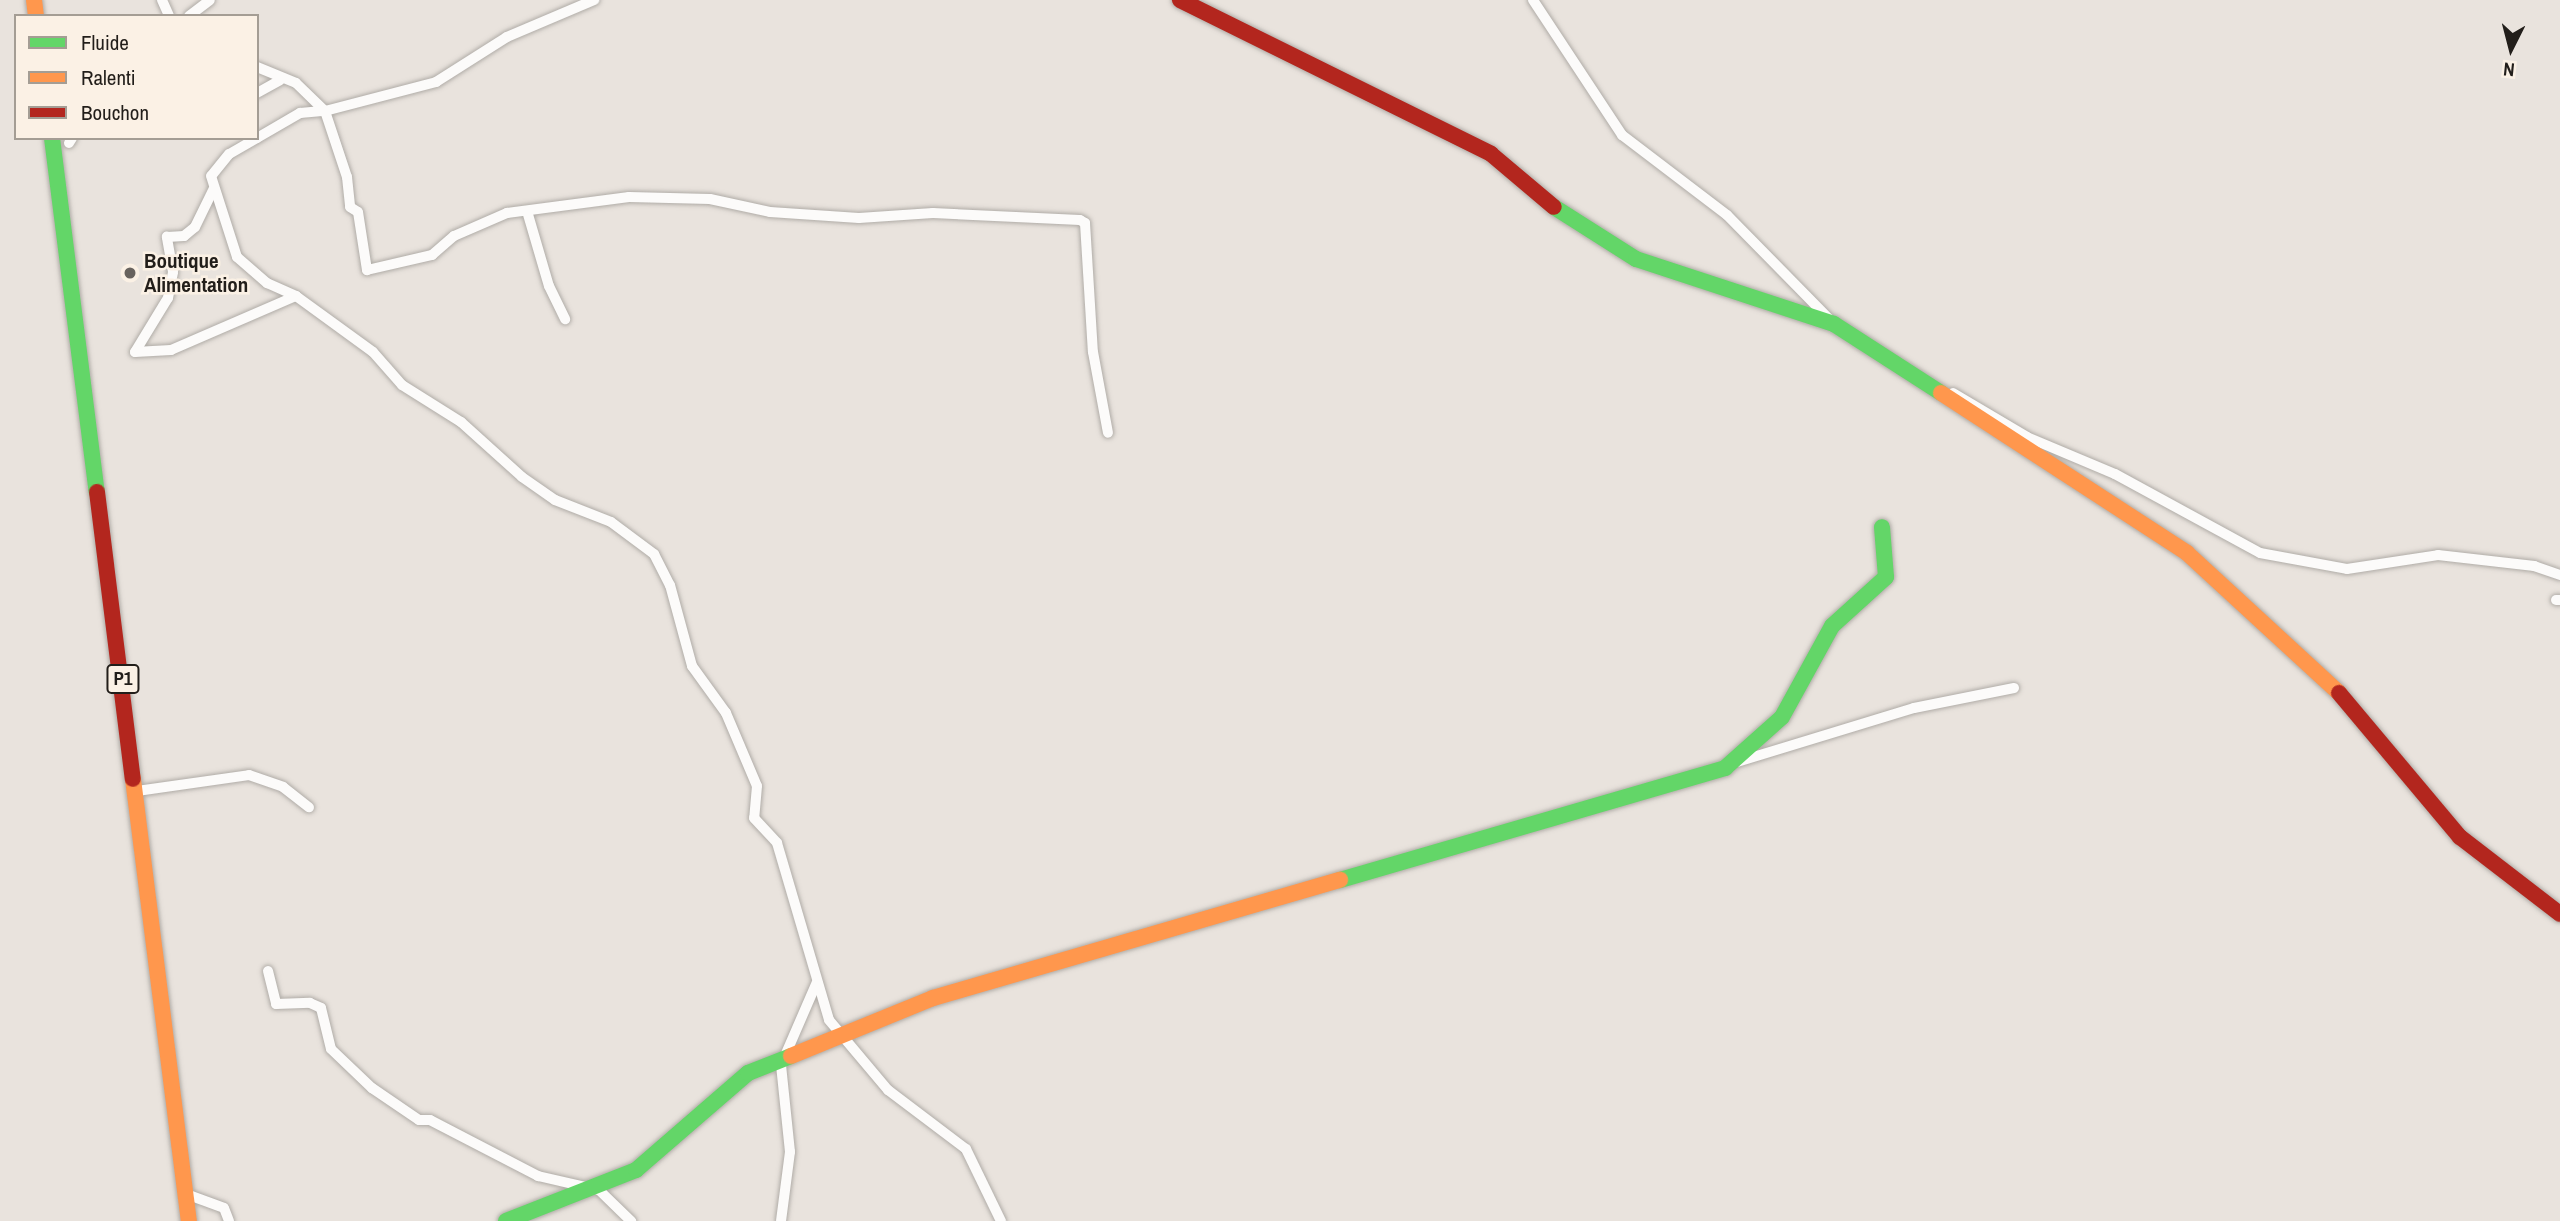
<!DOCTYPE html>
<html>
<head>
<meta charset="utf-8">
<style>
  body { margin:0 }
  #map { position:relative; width:2560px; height:1221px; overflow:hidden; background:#e9e3dd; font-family:"Archivo Narrow",sans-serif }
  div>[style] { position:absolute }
  .roads { filter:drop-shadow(0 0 2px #b0aca7) drop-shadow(0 0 2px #b0aca7) }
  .street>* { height:10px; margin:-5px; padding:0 5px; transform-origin:5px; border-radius:5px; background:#fcfbfa }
  .fast>* { height:16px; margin:-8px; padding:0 8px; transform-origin:8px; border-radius:8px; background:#63d668 }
  .slow>* { height:16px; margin:-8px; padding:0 8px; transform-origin:8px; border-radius:8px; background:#ff974d }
  .jam>* { height:16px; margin:-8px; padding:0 8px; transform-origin:8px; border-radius:8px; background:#b3261e }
  .dots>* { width:19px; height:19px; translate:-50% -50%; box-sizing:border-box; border:4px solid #fbf1e5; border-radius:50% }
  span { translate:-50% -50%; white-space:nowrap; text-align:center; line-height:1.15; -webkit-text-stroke:5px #fbf1e5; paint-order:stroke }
  .shield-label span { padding:2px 5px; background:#fbf1e5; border:2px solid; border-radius:5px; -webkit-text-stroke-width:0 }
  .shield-label { font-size:19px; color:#221e1a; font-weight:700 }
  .poi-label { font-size:21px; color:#221e1a; font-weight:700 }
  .left { translate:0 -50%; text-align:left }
  .legend { position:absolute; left:14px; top:14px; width:245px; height:126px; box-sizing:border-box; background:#fbf1e5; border:2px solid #a49d94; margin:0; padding:9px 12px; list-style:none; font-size:21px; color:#221e1a }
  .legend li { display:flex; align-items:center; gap:14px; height:35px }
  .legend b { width:35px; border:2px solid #a49d94 }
  .north { position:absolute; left:2476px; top:14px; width:70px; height:70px; -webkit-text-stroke:5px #fbf1e5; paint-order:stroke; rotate:186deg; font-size:19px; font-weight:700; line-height:28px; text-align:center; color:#221e1a }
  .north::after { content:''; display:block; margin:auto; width:24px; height:32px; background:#221e1a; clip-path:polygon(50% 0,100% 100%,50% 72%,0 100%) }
</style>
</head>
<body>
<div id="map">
  <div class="roads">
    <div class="street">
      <div style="left:162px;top:0;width:17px;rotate:66deg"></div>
      <div style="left:1533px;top:0;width:162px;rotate:56.6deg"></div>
      <div style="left:1622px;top:135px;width:132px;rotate:37.3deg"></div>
      <div style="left:1727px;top:215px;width:150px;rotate:45.5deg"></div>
      <div style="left:189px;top:16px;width:26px;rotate:-37deg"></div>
      <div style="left:257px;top:67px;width:42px;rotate:22.3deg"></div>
      <div style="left:296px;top:83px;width:40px;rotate:44deg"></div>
      <div style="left:325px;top:111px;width:115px;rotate:-14.6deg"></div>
      <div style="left:436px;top:82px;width:84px;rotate:-32.4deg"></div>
      <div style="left:507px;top:37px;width:95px;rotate:-23deg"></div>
      <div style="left:257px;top:93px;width:26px;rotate:-29deg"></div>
      <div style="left:257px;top:138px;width:32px;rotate:150deg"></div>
      <div style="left:229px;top:154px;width:28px;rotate:129deg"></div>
      <div style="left:211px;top:176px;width:85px;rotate:72.2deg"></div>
      <div style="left:237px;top:257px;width:40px;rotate:41deg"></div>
      <div style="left:267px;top:283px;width:32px;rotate:24deg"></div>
      <div style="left:296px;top:296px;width:95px;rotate:36deg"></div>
      <div style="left:373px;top:352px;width:44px;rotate:48.7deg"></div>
      <div style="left:402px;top:385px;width:70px;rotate:32.1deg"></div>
      <div style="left:461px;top:422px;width:82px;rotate:42deg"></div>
      <div style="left:522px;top:477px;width:40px;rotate:34.9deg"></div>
      <div style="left:555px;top:500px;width:60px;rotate:21.4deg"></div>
      <div style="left:611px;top:522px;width:54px;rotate:36.7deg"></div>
      <div style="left:654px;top:554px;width:35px;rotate:63deg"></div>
      <div style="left:670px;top:585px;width:84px;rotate:74.8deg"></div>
      <div style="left:692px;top:666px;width:58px;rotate:54.1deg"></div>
      <div style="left:726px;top:713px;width:79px;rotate:67deg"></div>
      <div style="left:757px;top:786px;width:32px;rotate:95deg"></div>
      <div style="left:754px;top:818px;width:34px;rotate:47deg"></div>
      <div style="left:777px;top:843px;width:184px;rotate:73.6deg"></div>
      <div style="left:829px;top:1020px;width:92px;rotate:49.9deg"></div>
      <div style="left:888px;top:1090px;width:98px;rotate:37.1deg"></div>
      <div style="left:966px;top:1149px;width:80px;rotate:64.1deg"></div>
      <div style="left:257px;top:138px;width:50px;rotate:-30.2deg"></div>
      <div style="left:300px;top:113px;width:25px;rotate:-5deg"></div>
      <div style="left:325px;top:111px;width:70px;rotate:71.6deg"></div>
      <div style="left:347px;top:177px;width:30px;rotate:84deg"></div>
      <div style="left:350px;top:207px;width:9px;rotate:32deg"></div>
      <div style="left:358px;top:212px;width:59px;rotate:81.2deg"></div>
      <div style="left:367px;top:270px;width:67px;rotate:-13deg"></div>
      <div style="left:432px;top:255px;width:29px;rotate:-41deg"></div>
      <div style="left:454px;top:236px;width:58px;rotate:-23.5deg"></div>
      <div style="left:507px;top:213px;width:123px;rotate:-7.5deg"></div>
      <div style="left:629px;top:197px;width:81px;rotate:1.4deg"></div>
      <div style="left:710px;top:199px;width:61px;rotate:12.2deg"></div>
      <div style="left:770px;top:212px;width:89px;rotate:3.9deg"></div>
      <div style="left:859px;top:218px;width:74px;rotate:-3.9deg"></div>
      <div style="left:933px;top:213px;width:147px;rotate:2.7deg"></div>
      <div style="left:1080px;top:220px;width:6px;rotate:31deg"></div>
      <div style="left:1085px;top:223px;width:129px;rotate:86.5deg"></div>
      <div style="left:1093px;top:352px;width:82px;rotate:79.5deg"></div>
      <div style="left:69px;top:143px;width:6px;rotate:-59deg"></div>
      <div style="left:527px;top:211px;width:78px;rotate:73.7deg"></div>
      <div style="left:549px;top:286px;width:37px;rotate:64deg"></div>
      <div style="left:135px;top:352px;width:63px;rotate:-58.6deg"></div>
      <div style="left:168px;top:298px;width:26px;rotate:-79deg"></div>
      <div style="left:173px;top:272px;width:36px;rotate:-100deg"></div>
      <div style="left:167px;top:237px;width:17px;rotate:-3deg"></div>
      <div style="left:184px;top:236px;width:14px;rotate:-39deg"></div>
      <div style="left:195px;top:227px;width:43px;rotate:-64deg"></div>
      <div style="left:135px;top:352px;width:36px;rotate:-3deg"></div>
      <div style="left:171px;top:350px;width:136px;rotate:-23.4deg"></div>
      <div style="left:1953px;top:393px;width:86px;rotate:30.7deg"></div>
      <div style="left:2027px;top:437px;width:95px;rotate:22.8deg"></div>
      <div style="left:2115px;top:474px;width:165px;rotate:28.6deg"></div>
      <div style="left:2260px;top:553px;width:88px;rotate:10.4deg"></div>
      <div style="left:2347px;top:569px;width:92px;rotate:-8.7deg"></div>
      <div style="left:2438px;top:555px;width:97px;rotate:6.5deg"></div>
      <div style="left:2534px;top:566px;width:28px;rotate:19deg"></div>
      <div style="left:2556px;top:600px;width:4px"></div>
      <div style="left:1737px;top:762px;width:185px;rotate:-17deg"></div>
      <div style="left:1914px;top:708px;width:102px;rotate:-11.3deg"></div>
      <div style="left:137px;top:791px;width:113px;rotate:-8.1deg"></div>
      <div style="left:249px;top:775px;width:36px;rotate:19deg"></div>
      <div style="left:283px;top:787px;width:33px;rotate:38deg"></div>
      <div style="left:268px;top:971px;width:34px;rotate:76deg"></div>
      <div style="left:276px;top:1004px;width:34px;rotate:-2deg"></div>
      <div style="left:310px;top:1003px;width:12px;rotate:24deg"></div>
      <div style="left:321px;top:1008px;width:42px;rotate:76.3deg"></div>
      <div style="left:331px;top:1049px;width:57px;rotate:43.6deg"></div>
      <div style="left:372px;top:1088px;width:57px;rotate:34.2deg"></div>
      <div style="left:419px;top:1120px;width:11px"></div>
      <div style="left:430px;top:1120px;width:122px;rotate:27.4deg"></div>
      <div style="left:538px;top:1176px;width:63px;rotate:12.9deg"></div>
      <div style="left:599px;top:1190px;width:45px;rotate:44.1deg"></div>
      <div style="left:186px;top:1194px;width:40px;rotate:20.2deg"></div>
      <div style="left:224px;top:1208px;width:14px;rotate:69deg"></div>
      <div style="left:781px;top:1221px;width:70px;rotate:-82.6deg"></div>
      <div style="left:790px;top:1152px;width:87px;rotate:-95.9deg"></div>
      <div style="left:781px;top:1065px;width:90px;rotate:-66.6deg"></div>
    </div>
    <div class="fast">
      <div style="left:52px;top:138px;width:357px;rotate:82.8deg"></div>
      <div style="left:1554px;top:207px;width:97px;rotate:32.4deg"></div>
      <div style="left:1636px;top:259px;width:208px;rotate:18.2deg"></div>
      <div style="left:1834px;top:324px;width:127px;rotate:32.8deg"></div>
      <div style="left:1340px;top:880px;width:401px;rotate:-16.2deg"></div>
      <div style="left:1725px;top:768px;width:76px;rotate:-41.8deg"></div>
      <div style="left:1782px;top:717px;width:104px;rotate:-61.2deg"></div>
      <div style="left:1832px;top:626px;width:73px;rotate:-42.2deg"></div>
      <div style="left:1886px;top:577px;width:50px;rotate:-94.6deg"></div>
      <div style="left:506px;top:1221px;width:140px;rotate:-21.4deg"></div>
      <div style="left:636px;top:1170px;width:148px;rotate:-40.9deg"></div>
      <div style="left:748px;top:1073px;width:46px;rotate:-21.6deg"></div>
    </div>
    <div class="slow">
      <div style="left:34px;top:0;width:16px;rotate:83deg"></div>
      <div style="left:1941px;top:393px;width:293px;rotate:33deg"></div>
      <div style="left:2187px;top:553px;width:207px;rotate:42.6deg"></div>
      <div style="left:133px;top:779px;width:446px;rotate:82.8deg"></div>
      <div style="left:791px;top:1056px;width:153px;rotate:-22.2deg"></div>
      <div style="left:933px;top:998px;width:424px;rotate:-16.2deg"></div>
    </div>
    <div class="jam">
      <div style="left:1180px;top:0;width:347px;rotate:26.3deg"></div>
      <div style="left:1491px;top:154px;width:82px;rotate:40.1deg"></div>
      <div style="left:97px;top:492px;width:289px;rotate:82.9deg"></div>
      <div style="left:2339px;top:693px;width:188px;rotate:50deg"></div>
      <div style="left:2460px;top:837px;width:126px;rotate:37.6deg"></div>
    </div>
  </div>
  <div class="dots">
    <div style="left:130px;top:273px;background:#68635e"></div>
  </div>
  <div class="shield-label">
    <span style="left:123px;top:679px">P1</span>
  </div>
  <div class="poi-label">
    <span class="left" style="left:144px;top:273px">Boutique<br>Alimentation</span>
  </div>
  <ul class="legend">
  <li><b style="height:9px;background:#63d668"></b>Fluide</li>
  <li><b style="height:9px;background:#ff974d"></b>Ralenti</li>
  <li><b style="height:9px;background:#b3261e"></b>Bouchon</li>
  </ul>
  <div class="north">N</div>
</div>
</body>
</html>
